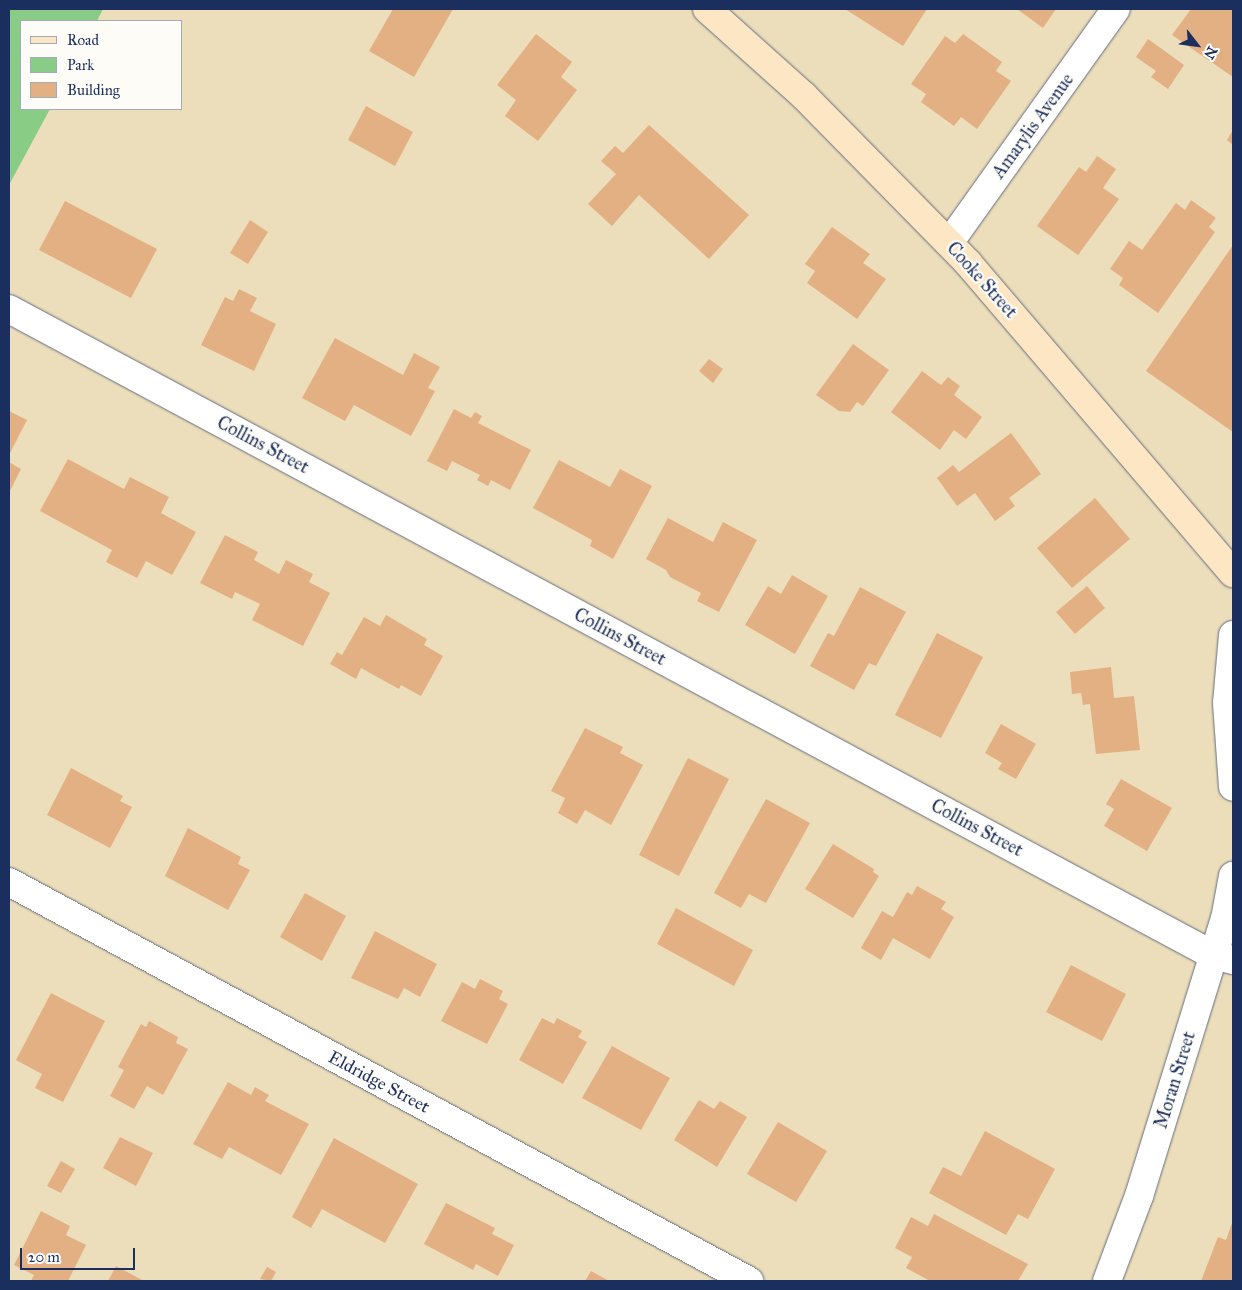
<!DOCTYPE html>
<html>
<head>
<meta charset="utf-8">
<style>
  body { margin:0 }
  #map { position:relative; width:1242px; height:1290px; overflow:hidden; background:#ecdeba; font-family:"IM FELL Great Primer",serif }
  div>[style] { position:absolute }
  .green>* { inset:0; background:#89cc85 }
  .building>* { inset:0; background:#e3b084 }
  .roads { filter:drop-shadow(0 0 1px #646c7e) drop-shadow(0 0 1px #646c7e) }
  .street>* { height:28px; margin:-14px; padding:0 14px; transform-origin:14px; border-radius:14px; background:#fff }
  .secondary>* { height:28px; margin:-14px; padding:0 14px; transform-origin:14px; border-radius:14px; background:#fce6c4 }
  span { translate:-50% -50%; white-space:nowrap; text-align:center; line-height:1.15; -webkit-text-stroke:4.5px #fdfcf7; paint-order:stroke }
  .street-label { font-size:18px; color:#1b2f5e }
  .frame { position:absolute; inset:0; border:10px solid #1b2f5e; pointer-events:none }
  .legend { position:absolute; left:20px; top:20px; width:162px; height:90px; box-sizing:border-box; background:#fdfcf7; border:1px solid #a3aaba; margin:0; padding:6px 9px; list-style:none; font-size:15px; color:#1b2f5e }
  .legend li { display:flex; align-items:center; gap:10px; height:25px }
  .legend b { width:25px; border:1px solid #a3aaba }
  .north { position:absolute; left:1172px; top:20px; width:50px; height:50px; -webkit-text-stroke:4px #fdfcf7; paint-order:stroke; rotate:120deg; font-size:14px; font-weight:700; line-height:20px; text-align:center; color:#1b2f5e }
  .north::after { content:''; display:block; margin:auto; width:18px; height:22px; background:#1b2f5e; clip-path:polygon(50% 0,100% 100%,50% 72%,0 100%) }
  .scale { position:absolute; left:20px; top:1248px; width:115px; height:22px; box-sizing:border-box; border:2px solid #1b2f5e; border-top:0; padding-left:6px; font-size:15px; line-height:18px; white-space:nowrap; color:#1b2f5e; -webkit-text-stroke:4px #fdfcf7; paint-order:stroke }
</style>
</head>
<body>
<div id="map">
  <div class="green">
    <div style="clip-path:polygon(9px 9px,103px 9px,97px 21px,21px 21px,21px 109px,50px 109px,9px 185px)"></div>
  </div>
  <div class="building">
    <div style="clip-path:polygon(393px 9px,453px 9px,414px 77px,369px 51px)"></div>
    <div style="clip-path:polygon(845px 9px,927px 9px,903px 46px)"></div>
    <div style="clip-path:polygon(1017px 9px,1056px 9px,1043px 28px)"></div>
    <div style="clip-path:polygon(1191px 9px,1233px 9px,1233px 77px,1172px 35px)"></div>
    <div style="clip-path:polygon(536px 34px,572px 62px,561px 77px,577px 90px,538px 141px,505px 116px,516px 100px,497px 85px)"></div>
    <div style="clip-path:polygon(963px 34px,1002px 62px,996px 71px,1011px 81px,977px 129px,961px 117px,954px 126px,921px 102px,926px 94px,911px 84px,945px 36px,955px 43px)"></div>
    <div style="clip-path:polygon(1148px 39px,1184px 65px,1168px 89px,1151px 77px,1156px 71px,1136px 57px)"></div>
    <div style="clip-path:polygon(366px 106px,413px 132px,395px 166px,348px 140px)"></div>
    <div style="clip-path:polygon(649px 125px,749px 215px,709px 259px,639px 195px,612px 226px,588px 204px,616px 174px,601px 161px,615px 146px,623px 153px)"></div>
    <div style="clip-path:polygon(1233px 130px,1233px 145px,1227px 140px)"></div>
    <div style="clip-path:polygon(1097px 156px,1116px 169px,1103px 188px,1119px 199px,1078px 255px,1037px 226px,1079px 167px,1086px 172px)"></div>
    <div style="clip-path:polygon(1191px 200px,1216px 218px,1209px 227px,1215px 232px,1158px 313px,1119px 285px,1123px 278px,1110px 269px,1129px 241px,1142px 250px,1176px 203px,1185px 210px)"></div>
    <div style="clip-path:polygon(65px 201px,157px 249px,131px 298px,39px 250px)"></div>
    <div style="clip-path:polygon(250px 220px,268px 232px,248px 264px,230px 253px)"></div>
    <div style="clip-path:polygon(832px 227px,870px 254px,863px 263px,886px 279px,857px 319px,807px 283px,815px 271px,805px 264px)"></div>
    <div style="clip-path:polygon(1233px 245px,1233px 432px,1146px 371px)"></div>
    <div style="clip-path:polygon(239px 289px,257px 298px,250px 311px,276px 324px,254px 371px,201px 345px,225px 297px,233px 301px)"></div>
    <div style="clip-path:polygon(335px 338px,403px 375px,414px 353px,440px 367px,428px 388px,435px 391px,411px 436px,354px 405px,345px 421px,302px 398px)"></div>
    <div style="clip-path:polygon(853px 344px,889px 370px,863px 406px,857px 402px,850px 412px,839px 411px,816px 395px)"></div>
    <div style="clip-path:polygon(709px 359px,723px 369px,713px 383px,699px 371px)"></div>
    <div style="clip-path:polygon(922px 371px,941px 385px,948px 377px,960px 386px,954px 395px,982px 417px,966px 439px,954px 430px,940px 450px,891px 412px)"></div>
    <div style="clip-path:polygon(454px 409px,471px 418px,475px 412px,482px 416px,478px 423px,531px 450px,510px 490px,491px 480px,488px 486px,477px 480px,480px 475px,452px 461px,447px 471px,427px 461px)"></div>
    <div style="clip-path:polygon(9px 411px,27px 420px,9px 455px)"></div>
    <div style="clip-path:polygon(1011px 433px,1041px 474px,1009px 498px,1015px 506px,995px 521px,975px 493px,957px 506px,937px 478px,953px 465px,959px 472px)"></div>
    <div style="clip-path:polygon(68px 459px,124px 489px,130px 477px,169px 497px,161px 513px,196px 532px,172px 575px,146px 561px,137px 578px,106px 562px,112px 550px,40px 511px)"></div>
    <div style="clip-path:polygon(559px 460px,610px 487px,620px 469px,652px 486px,613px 559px,590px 546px,592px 540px,533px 508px)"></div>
    <div style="clip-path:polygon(9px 462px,21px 469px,9px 493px)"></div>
    <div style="clip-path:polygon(1095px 498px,1130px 539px,1072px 588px,1037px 548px)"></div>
    <div style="clip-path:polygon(668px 518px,713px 542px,723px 522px,757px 540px,719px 612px,697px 601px,701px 593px,670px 577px,666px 570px,646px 559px)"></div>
    <div style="clip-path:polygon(225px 535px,258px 552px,254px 560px,279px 574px,286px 560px,313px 574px,309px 582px,330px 593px,303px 646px,252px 620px,260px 604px,235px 592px,232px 599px,200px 583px)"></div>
    <div style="clip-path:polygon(792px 575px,828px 596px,795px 654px,745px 625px,768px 586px,781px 594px)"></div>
    <div style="clip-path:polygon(1087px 586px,1105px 608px,1075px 634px,1056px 612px)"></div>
    <div style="clip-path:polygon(860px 587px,906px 612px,876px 666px,869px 663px,854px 690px,810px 666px,828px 633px,834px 636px)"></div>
    <div style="clip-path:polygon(386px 615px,427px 639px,424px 645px,443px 656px,421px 696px,401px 685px,399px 689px,361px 668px,356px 679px,330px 664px,337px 652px,342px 655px,364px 617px,380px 626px)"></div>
    <div style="clip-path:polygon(937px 633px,983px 657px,941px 738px,895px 715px)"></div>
    <div style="clip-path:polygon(1111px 667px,1114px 698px,1134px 696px,1140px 750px,1096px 754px,1090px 704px,1083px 705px,1081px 693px,1072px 694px,1070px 672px)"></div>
    <div style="clip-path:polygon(1001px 724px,1036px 744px,1016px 779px,998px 769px,1002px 763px,985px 753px)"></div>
    <div style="clip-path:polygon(585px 728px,623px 747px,620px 753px,643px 765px,611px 825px,585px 810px,577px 824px,558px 813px,565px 798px,551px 791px)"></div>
    <div style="clip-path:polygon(688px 758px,729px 779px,679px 876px,639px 855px)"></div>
    <div style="clip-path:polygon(71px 768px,123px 796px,120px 801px,132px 807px,110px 848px,47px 815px)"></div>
    <div style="clip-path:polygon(1121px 779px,1172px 808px,1147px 851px,1104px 826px,1114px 809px,1106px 804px)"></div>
    <div style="clip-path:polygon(766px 799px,810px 823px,766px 903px,749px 894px,741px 908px,714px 893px)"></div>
    <div style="clip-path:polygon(188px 828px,241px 857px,238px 864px,250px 870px,228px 910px,165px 876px)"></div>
    <div style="clip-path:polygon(833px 844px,874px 869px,873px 872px,879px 876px,853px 918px,805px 889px)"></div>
    <div style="clip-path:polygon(917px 886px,946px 902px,941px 909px,954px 917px,930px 959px,893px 938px,881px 960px,861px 948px,882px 911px,893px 917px,907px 892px,912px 895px)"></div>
    <div style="clip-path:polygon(305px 893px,346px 916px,322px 961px,280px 937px)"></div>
    <div style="clip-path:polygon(676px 908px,753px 950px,734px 986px,657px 944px)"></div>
    <div style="clip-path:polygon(375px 931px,437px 964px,420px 997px,404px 988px,398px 999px,351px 978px)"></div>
    <div style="clip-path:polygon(1071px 965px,1126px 994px,1102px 1041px,1046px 1012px)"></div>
    <div style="clip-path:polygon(480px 979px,503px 991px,499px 999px,508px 1004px,487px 1044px,441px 1021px,462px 982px,475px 989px)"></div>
    <div style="clip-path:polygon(51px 993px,105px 1021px,63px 1102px,35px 1088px,42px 1074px,16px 1060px)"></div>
    <div style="clip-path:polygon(542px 1018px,554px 1024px,557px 1018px,582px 1031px,578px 1037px,587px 1042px,563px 1084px,519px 1060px)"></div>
    <div style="clip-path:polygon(149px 1021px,178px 1037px,176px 1043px,188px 1049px,163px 1095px,147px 1086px,134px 1109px,110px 1096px,124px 1070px,118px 1067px,141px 1024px,146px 1027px)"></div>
    <div style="clip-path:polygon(612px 1046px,670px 1078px,641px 1130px,582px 1098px)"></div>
    <div style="clip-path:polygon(228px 1082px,251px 1095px,255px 1087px,269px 1095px,265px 1101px,309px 1124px,281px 1175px,229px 1147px,222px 1159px,193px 1144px)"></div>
    <div style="clip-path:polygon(699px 1100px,714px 1109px,720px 1101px,747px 1117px,717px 1167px,674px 1140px)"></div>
    <div style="clip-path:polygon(778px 1122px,827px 1151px,796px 1202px,747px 1174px)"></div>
    <div style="clip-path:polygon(985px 1131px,1055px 1169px,1028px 1219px,1018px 1214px,1006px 1235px,929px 1193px,943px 1167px,961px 1176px)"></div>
    <div style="clip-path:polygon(120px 1137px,153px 1153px,136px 1186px,103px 1168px)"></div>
    <div style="clip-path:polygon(334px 1138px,418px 1184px,385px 1243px,322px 1209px,311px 1228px,292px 1217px)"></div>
    <div style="clip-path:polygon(61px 1161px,75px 1169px,61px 1193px,47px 1186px)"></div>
    <div style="clip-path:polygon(446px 1203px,495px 1228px,492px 1234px,514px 1245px,498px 1276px,476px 1264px,473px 1270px,424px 1244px)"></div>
    <div style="clip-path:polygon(41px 1211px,70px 1226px,66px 1235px,86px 1245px,68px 1281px,31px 1281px,34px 1275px,14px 1265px)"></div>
    <div style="clip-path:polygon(934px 1214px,1028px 1264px,1018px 1281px,930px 1281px,906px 1268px,912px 1257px,895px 1248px,911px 1217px,928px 1226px)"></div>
    <div style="clip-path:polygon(1233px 1220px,1233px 1281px,1201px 1281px,1218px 1237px,1226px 1240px)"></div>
    <div style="clip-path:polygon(116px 1266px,144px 1281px,108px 1281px)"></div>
    <div style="clip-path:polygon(267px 1267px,276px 1272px,271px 1281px,260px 1279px)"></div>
    <div style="clip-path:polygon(591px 1271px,609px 1281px,585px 1281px)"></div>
  </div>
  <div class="roads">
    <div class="street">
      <div style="left:949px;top:243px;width:287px;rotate:-54.5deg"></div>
      <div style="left:9px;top:309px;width:1366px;rotate:28.22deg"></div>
      <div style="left:1213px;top:955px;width:21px;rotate:14deg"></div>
      <div style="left:1233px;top:635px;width:68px;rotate:95deg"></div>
      <div style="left:1227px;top:703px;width:84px;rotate:85.9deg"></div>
      <div style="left:9px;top:882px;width:841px;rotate:28.33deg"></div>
      <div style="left:1107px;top:1281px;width:91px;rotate:-69.4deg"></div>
      <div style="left:1139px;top:1196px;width:290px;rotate:-72.8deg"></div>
      <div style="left:1225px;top:919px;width:44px;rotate:-79.5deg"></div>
    </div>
    <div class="secondary">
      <div style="left:707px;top:9px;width:130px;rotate:41.9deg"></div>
      <div style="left:804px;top:96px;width:234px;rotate:45.5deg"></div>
      <div style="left:968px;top:263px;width:408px;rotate:49.5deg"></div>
    </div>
  </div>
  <div class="street-label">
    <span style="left:1033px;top:126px;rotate:-54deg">Amarylis Avenue</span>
    <span style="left:982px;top:280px;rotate:48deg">Cooke Street</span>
    <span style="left:263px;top:445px;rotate:28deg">Collins Street</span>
    <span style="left:620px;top:637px;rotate:28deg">Collins Street</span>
    <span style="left:977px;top:828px;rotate:28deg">Collins Street</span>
    <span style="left:1175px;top:1080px;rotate:-73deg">Moran Street</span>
    <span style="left:379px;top:1082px;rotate:28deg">Eldridge Street</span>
  </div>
  <div class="frame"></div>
  <ul class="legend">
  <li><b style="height:6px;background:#fce6c4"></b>Road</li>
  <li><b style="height:14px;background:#89cc85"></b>Park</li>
  <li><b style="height:14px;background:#e3b084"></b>Building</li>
  </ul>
  <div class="north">N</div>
  <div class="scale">20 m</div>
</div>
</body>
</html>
